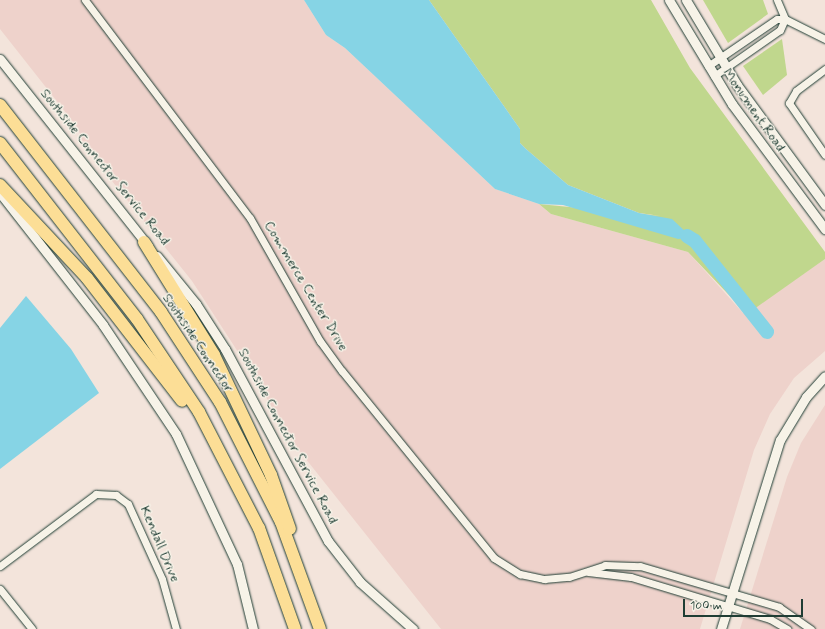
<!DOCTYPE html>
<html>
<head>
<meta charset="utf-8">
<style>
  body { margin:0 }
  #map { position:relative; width:825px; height:629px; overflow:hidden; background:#f3e4db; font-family:Mynerve,sans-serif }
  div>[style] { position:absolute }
  .built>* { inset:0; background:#eed2cb }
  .green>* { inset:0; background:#c0d78d }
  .water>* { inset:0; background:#86d4e5 }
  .river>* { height:14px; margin:-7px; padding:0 7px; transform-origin:7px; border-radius:7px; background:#86d4e5 }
  .roads { filter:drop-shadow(0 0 1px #1f3d34) drop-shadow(0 0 1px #1f3d34) }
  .street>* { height:7px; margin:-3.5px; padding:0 3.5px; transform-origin:3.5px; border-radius:3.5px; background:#f7f3e8 }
  .secondary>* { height:9px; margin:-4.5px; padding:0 4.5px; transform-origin:4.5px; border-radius:4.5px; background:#f7f3e8 }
  .highway>* { height:12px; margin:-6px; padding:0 6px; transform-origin:6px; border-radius:6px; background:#fcde96 }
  span { translate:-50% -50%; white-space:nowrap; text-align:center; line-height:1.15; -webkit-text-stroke:3px #f7f3e8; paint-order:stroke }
  .street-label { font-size:14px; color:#1f3d34 }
  .scale { position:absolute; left:683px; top:599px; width:120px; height:18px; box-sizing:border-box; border:2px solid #1f3d34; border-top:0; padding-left:5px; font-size:12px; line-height:14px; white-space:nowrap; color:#1f3d34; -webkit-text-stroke:3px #f7f3e8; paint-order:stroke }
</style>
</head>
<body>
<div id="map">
  <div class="built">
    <div style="clip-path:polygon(0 0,304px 0,326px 35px,345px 48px,495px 189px,539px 204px,551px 214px,688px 252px,743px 313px,747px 313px,825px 259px,825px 351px,794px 378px,770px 414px,754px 450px,700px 629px,441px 629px,286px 434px,262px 389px,192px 281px,84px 146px,78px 128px,0 29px)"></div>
    <div style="clip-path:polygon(825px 405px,825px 629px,740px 629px,787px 477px,801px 443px)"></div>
  </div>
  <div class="green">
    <div style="clip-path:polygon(429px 0,651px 0,690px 68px,825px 252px,825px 259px,747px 314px,688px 252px,551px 214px,539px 204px,661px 216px,639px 213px,568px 185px,526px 149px,520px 143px,520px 129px)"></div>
    <div style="clip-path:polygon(703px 0,763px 0,768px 14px,728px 43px)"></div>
    <div style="clip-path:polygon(782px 39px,787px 75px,763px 95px,743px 66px)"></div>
  </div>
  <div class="water">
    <div style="clip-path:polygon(304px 0,429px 0,520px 129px,520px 143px,526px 149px,568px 185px,639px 213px,672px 219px,688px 234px,686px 238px,678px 239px,563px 205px,539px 204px,495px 189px,345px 48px,326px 35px)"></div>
    <div style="clip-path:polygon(26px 296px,71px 349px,99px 393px,0 469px,0 328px)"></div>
  </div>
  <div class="river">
    <div style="left:687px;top:236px;width:9px;rotate:32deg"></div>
    <div style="left:695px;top:241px;width:116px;rotate:51.6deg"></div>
  </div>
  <div class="roads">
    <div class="street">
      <div style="left:85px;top:0;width:273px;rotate:52.9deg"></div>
      <div style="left:250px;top:218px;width:142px;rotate:60.4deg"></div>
      <div style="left:320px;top:341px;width:37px;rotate:54deg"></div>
      <div style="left:342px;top:371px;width:241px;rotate:50.9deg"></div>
      <div style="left:494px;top:558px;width:31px;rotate:32deg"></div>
      <div style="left:520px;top:574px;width:25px;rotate:12deg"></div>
      <div style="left:544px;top:579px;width:25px;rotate:-5deg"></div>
      <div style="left:569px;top:577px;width:38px;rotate:-18deg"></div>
      <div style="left:605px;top:565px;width:35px;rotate:2deg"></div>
      <div style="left:640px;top:566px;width:145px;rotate:16.4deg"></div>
      <div style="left:779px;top:607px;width:39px;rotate:35deg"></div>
      <div style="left:777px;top:0;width:21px;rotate:67deg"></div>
      <div style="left:785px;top:19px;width:45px;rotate:26.6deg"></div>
      <div style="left:708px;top:66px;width:83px;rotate:-34.3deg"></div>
      <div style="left:777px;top:19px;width:8px"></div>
      <div style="left:825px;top:69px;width:36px;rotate:143deg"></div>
      <div style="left:796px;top:91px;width:14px;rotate:120deg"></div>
      <div style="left:789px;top:103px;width:63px;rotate:55.3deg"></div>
      <div style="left:714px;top:76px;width:80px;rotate:-34.9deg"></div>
      <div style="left:780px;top:30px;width:12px;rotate:-66deg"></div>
      <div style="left:0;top:566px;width:120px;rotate:-36.9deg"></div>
      <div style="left:96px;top:494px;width:20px;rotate:3deg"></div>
      <div style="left:116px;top:495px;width:15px;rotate:37deg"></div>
      <div style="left:128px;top:504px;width:82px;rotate:65.6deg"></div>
      <div style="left:162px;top:579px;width:52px;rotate:74.4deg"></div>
      <div style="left:588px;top:572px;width:43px;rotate:6.6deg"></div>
      <div style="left:631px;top:577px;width:145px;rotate:16.8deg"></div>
      <div style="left:770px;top:619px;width:20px;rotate:30deg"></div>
      <div style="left:0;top:589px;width:51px;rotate:51.3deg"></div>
    </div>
    <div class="secondary">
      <div style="left:669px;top:0;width:122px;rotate:58.8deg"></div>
      <div style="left:732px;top:104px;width:156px;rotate:53.4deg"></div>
      <div style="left:686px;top:0;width:99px;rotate:59deg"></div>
      <div style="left:737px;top:85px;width:149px;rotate:53.7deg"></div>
      <div style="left:0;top:59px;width:238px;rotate:51.6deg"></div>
      <div style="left:0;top:193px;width:167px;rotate:52deg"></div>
      <div style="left:103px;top:325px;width:131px;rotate:56.2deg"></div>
      <div style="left:176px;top:434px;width:144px;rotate:64.9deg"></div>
      <div style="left:237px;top:564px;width:67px;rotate:76.2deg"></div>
      <div style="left:157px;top:256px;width:62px;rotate:50.9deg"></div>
      <div style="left:196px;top:304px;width:54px;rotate:57.2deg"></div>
      <div style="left:225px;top:349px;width:218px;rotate:61.8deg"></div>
      <div style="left:328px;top:541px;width:52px;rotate:52deg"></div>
      <div style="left:360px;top:582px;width:71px;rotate:41.6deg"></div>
      <div style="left:721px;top:629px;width:198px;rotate:-72.7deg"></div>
      <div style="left:780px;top:440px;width:50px;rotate:-58.8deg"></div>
      <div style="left:806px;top:397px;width:28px;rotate:-48deg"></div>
    </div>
    <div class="highway">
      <div style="left:0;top:105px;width:262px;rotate:52.1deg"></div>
      <div style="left:161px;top:312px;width:108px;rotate:56.8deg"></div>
      <div style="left:220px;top:402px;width:135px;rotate:63.1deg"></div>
      <div style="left:281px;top:522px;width:114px;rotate:70deg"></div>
      <div style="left:0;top:143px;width:223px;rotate:52.1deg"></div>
      <div style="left:137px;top:319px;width:112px;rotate:56.3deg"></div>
      <div style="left:199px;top:412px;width:131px;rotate:62.7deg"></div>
      <div style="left:259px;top:528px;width:107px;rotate:70.4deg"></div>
      <div style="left:0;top:185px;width:127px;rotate:46.9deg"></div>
      <div style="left:87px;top:278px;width:155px;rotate:52.3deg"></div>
      <div style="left:144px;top:242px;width:133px;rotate:58.2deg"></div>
      <div style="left:214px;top:355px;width:133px;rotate:64.6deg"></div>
      <div style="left:271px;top:475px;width:57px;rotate:70.6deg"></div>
    </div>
  </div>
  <div class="street-label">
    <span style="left:754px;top:110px;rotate:55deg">Monument Road</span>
    <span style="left:105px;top:167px;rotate:51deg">Southside Connector Service Road</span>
    <span style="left:306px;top:286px;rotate:59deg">Commerce Center Drive</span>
    <span style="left:198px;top:343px;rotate:56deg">Southside Connector</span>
    <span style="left:288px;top:436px;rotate:62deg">Southside Connector Service Road</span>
    <span style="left:160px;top:544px;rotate:67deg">Kendall Drive</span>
  </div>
  <div class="scale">100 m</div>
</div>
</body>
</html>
